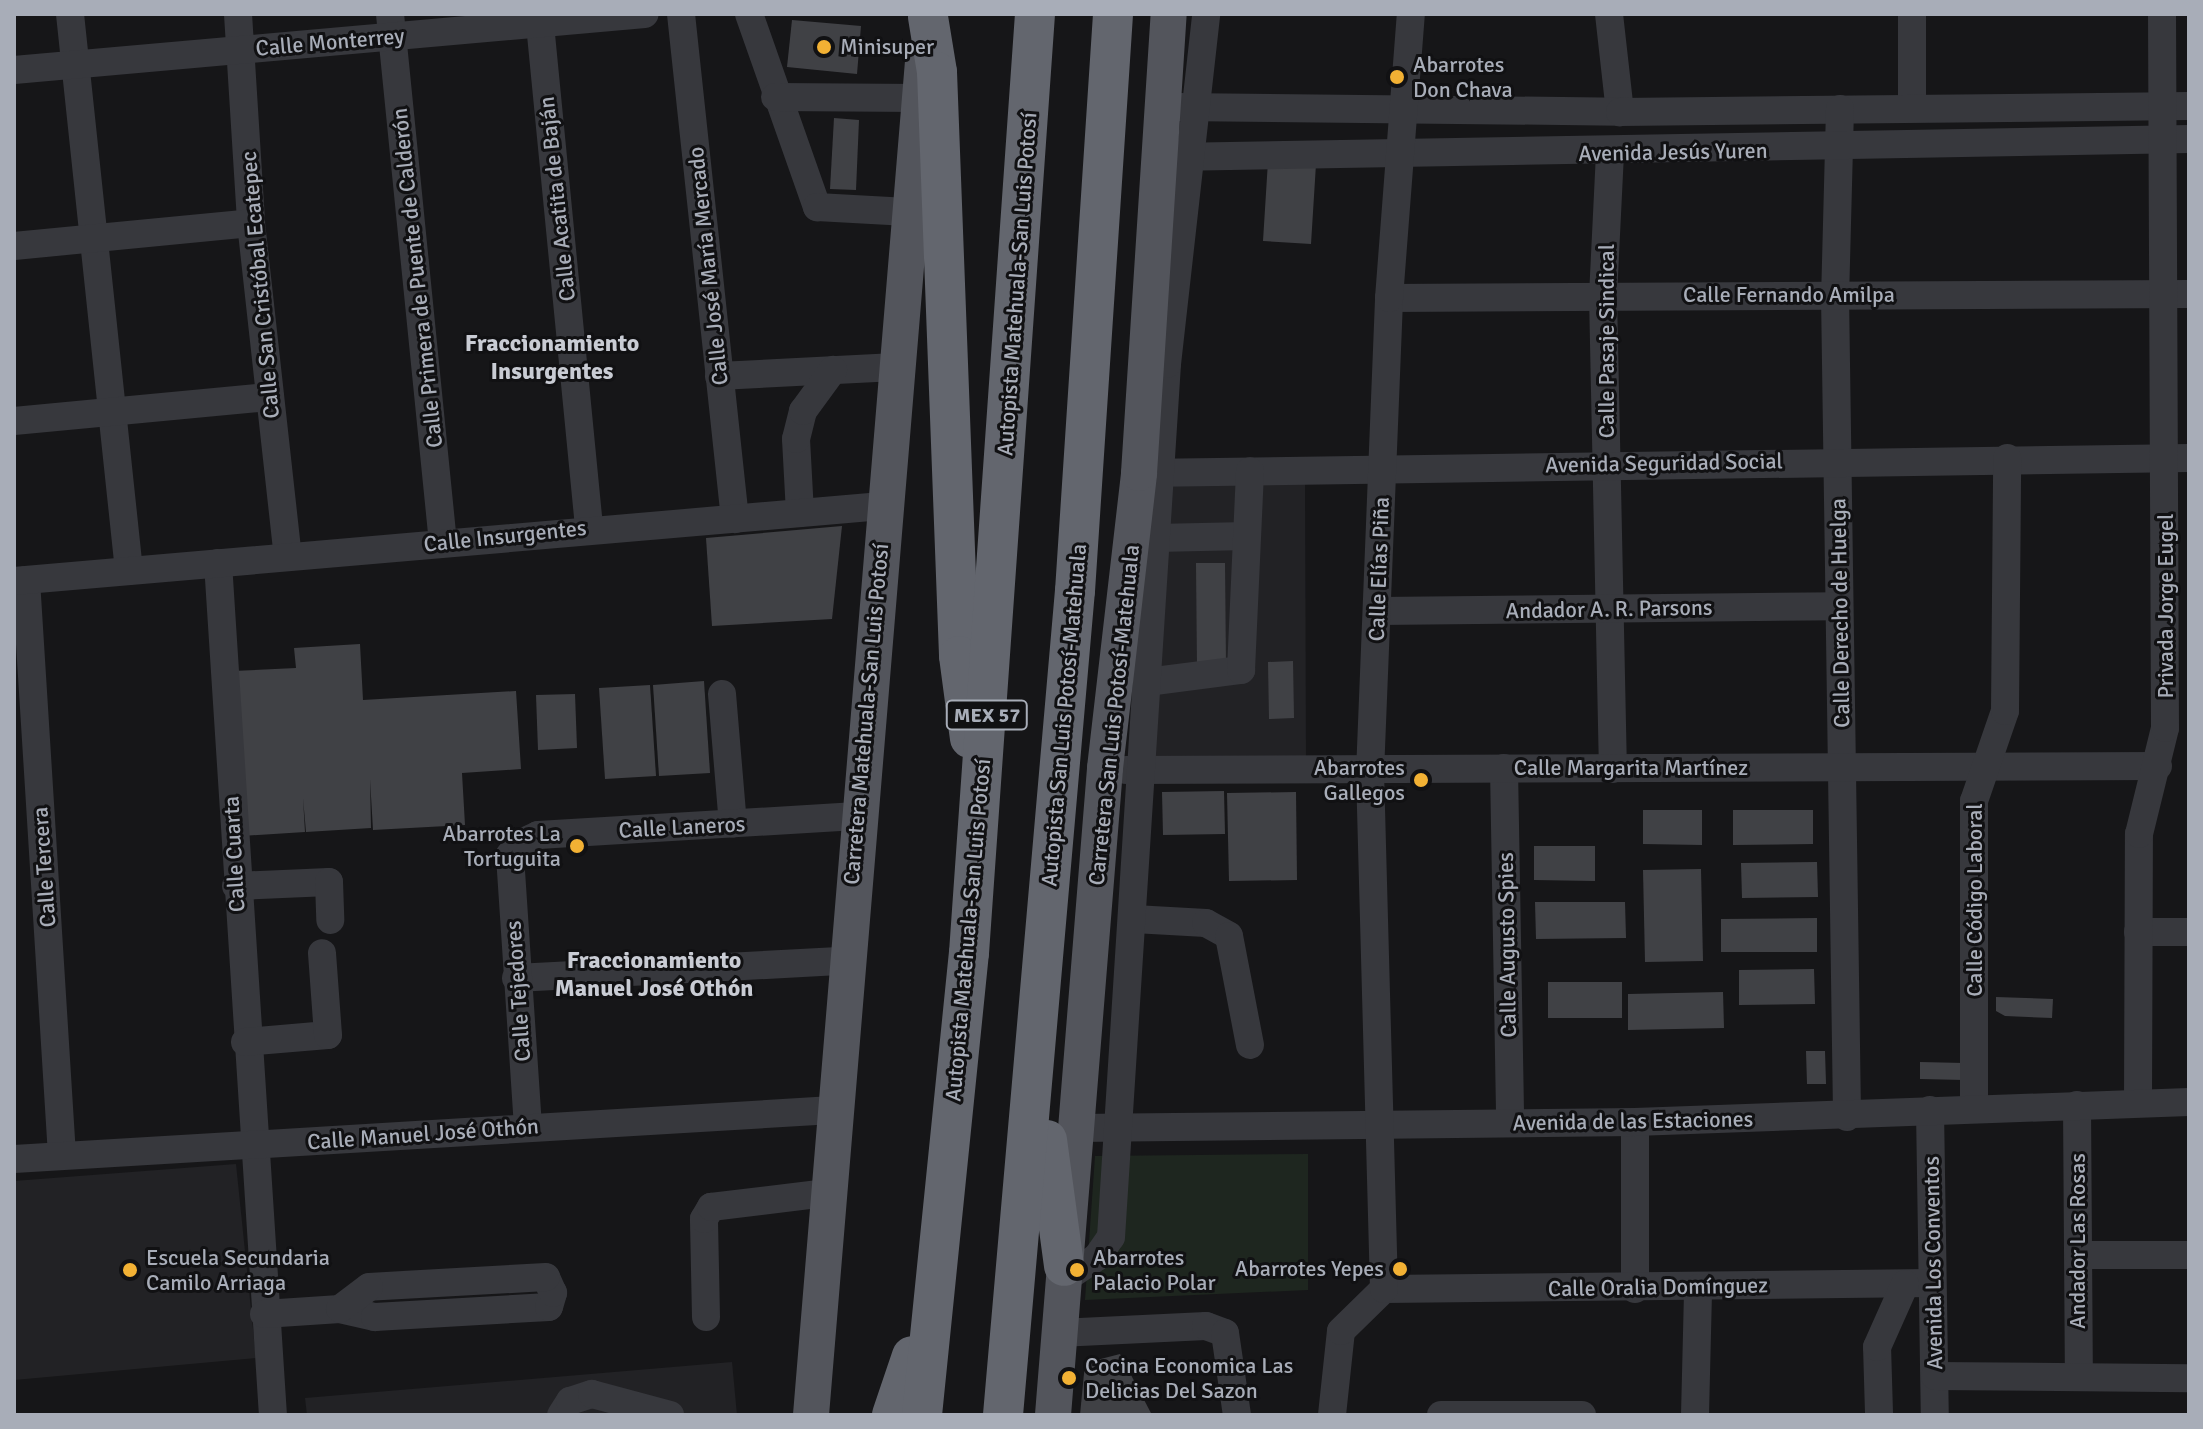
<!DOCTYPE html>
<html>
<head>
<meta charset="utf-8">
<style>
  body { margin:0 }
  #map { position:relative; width:2203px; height:1429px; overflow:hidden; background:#161618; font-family:Signika,sans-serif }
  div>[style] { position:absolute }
  .built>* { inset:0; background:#222225 }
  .green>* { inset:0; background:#1e261f }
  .building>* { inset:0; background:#404145 }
  .minor>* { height:28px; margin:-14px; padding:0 14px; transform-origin:14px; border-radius:14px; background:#37383d }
  .major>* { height:36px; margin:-18px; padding:0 18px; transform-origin:18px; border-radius:18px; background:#53555c }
  .highway>* { height:40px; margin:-20px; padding:0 20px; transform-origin:20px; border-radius:20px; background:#63666e }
  .dots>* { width:22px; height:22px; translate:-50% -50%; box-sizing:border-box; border:4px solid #111113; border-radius:50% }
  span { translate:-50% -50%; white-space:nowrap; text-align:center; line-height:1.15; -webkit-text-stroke:6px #111113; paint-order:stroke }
  .shield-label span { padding:2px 6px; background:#111113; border:2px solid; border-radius:6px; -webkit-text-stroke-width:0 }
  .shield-label { font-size:20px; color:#a8adb8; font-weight:700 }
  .street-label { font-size:22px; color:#a8adb8 }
  .poi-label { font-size:22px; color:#a8adb8 }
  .left { translate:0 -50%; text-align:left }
  .right { translate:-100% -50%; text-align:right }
  .neighbourhood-label { font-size:24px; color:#c9ccd4; font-weight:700 }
  .frame { position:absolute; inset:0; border:16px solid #a8adb8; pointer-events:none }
</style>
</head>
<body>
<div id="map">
  <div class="built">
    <div style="clip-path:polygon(1159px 483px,1305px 484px,1306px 763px,1150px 759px)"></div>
    <div style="clip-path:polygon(236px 1164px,256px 1358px,14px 1380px,14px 1181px)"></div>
    <div style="clip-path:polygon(732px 1362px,737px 1415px,307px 1415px,305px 1398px)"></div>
  </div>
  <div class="green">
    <div style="clip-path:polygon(1308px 1154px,1308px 1290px,1085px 1300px,1095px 1156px)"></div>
  </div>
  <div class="building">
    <div style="clip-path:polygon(792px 20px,861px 26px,857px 74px,787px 67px)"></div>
    <div style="clip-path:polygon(834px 118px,859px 120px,856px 190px,830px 189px)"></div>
    <div style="clip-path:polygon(1268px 161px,1316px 164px,1311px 244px,1263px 241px)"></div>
    <div style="clip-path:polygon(842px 526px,832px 619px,712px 626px,706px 538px)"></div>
    <div style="clip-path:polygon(1196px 563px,1225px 563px,1226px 667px,1197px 667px)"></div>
    <div style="clip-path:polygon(360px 644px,363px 700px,516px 691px,521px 769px,462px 773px,465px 825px,373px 830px,370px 779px,371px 828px,306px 832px,303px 798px,305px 832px,242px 836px,233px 671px,296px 668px,294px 648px)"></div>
    <div style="clip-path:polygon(1293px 661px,1294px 718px,1269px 719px,1268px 662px)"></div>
    <div style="clip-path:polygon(704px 681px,710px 773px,659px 776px,653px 685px)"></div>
    <div style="clip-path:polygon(650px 685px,656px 776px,605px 779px,599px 688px)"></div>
    <div style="clip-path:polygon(575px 694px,577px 748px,538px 750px,536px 695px)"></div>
    <div style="clip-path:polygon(1224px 791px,1225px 834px,1163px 835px,1162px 792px)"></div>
    <div style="clip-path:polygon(1296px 792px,1297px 880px,1229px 881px,1227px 793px)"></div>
    <div style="clip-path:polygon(1643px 810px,1702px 810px,1702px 845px,1643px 844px)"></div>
    <div style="clip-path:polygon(1733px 810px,1813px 810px,1813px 844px,1733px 845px)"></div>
    <div style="clip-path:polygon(1534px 846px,1595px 846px,1595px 881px,1534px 880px)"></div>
    <div style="clip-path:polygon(1817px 862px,1818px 897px,1742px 898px,1741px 863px)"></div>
    <div style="clip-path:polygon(1701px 869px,1703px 961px,1645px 962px,1643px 870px)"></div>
    <div style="clip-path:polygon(1535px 902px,1625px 902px,1626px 938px,1536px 939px)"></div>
    <div style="clip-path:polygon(1817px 918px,1817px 952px,1721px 952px,1721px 919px)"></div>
    <div style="clip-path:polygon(1814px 969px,1815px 1004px,1739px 1005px,1739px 970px)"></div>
    <div style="clip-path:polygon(1548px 982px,1622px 982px,1622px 1018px,1548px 1018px)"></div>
    <div style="clip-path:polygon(1723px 992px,1724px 1028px,1628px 1030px,1628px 994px)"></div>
    <div style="clip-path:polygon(1996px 997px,2053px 999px,2052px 1018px,2005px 1016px,1996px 1011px)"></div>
    <div style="clip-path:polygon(1806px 1051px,1825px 1051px,1826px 1084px,1807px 1084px)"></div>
    <div style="clip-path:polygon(1920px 1062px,1964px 1063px,1964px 1080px,1920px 1079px)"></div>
    <div style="clip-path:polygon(1120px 1354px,1152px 1415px,1080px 1415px,1085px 1363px)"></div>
  </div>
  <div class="minor">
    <div style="left:70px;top:14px;width:560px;rotate:83.95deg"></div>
    <div style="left:238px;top:14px;width:209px;rotate:86.4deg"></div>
    <div style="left:251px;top:223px;width:335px;rotate:83.7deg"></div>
    <div style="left:390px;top:14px;width:532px;rotate:84.28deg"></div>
    <div style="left:539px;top:14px;width:515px;rotate:84.43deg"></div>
    <div style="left:681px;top:14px;width:508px;rotate:83.9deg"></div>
    <div style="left:749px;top:14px;width:205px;rotate:70.6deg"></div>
    <div style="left:817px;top:207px;width:91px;rotate:3.1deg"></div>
    <div style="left:1609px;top:14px;width:99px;rotate:83.6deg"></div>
    <div style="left:1912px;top:14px;width:93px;rotate:90deg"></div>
    <div style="left:14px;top:70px;width:633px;rotate:-5.07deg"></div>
    <div style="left:775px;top:97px;width:144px;rotate:0.4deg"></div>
    <div style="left:1178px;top:107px;width:442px;rotate:0.6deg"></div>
    <div style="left:1620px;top:112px;width:569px;rotate:-0.6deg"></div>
    <div style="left:1840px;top:109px;width:186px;rotate:91.5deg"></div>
    <div style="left:1835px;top:295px;width:822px;rotate:89.16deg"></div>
    <div style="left:1610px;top:153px;width:142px;rotate:92.8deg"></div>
    <div style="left:1603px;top:295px;width:474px;rotate:88.8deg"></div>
    <div style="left:1173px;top:157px;width:1016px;rotate:-1.01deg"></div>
    <div style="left:14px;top:246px;width:238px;rotate:-5.5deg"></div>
    <div style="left:1389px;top:298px;width:800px;rotate:-0.29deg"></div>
    <div style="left:719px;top:376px;width:177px;rotate:-2.9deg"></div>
    <div style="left:14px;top:421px;width:257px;rotate:-5.4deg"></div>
    <div style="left:1142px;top:473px;width:1047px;rotate:-0.82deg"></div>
    <div style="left:800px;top:513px;width:74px;rotate:-93.1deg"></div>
    <div style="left:796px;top:439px;width:29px;rotate:-76deg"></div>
    <div style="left:803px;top:411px;width:51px;rotate:-53.8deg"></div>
    <div style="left:1156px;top:538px;width:91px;rotate:-1.3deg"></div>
    <div style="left:218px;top:563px;width:854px;rotate:86.31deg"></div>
    <div style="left:26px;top:580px;width:576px;rotate:86.42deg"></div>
    <div style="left:14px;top:581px;width:871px;rotate:-4.94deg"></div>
    <div style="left:1379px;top:611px;width:460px;rotate:-0.6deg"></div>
    <div style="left:1147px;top:682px;width:95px;rotate:-7.3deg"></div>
    <div style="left:1241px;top:670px;width:199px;rotate:-87.4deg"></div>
    <div style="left:722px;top:694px;width:130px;rotate:85.2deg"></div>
    <div style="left:1504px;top:768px;width:355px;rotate:89deg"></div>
    <div style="left:1126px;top:770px;width:1032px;rotate:-0.22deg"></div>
    <div style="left:236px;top:886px;width:93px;rotate:-2.5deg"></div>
    <div style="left:329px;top:882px;width:38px;rotate:88deg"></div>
    <div style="left:1134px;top:919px;width:72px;rotate:3.2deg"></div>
    <div style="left:1206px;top:923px;width:26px;rotate:29deg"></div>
    <div style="left:1229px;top:936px;width:111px;rotate:79.1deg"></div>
    <div style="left:2138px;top:932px;width:51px"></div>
    <div style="left:516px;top:978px;width:328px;rotate:-3deg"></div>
    <div style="left:245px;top:1042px;width:83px;rotate:-4.8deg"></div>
    <div style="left:328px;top:1035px;width:82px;rotate:-94.2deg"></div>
    <div style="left:2138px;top:1102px;width:268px;rotate:-89.8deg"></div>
    <div style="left:2139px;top:834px;width:109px;rotate:-76.2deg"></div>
    <div style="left:2165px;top:728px;width:714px;rotate:-90.24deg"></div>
    <div style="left:2077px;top:1105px;width:272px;rotate:89.6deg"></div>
    <div style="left:1974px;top:1107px;width:306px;rotate:-90deg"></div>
    <div style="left:1974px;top:801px;width:95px;rotate:-71deg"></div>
    <div style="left:2005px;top:711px;width:253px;rotate:-89.5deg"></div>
    <div style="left:1930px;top:1110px;width:305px;rotate:89.1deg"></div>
    <div style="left:1635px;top:1122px;width:167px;rotate:90deg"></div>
    <div style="left:528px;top:1127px;width:273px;rotate:-93.8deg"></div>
    <div style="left:510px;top:855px;width:16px;rotate:-47deg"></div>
    <div style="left:521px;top:843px;width:19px;rotate:-25deg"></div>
    <div style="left:538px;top:835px;width:323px;rotate:-3.4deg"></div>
    <div style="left:1077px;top:1128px;width:558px;rotate:-0.62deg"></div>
    <div style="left:1635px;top:1122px;width:554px;rotate:-2.07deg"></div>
    <div style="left:14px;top:1159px;width:820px;rotate:-3.42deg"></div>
    <div style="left:2079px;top:1255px;width:110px"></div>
    <div style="left:1063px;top:1280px;width:41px;rotate:-34.1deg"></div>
    <div style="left:1097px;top:1257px;width:24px;rotate:-55deg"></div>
    <div style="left:1111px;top:1237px;width:875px;rotate:-86.33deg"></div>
    <div style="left:1167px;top:364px;width:352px;rotate:-83.6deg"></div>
    <div style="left:1384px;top:1289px;width:548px;rotate:-0.63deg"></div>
    <div style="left:264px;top:1314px;width:76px;rotate:-3.8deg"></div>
    <div style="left:340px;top:1309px;width:36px;rotate:13deg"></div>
    <div style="left:375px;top:1317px;width:174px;rotate:-3.3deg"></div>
    <div style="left:549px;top:1307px;width:15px;rotate:-74deg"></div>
    <div style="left:553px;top:1293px;width:17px;rotate:-114deg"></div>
    <div style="left:546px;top:1277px;width:177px;rotate:176.8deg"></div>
    <div style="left:369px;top:1287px;width:36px;rotate:143deg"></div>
    <div style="left:706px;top:1317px;width:98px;rotate:-91.2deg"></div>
    <div style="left:704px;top:1219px;width:14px;rotate:-60deg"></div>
    <div style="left:711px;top:1207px;width:117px;rotate:-6.9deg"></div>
    <div style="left:1059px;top:1333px;width:147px;rotate:-2.7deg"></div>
    <div style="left:1206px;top:1326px;width:20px;rotate:20deg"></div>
    <div style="left:1225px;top:1333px;width:83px;rotate:81.7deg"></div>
    <div style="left:1935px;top:1376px;width:254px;rotate:0.5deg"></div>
    <div style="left:1879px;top:1413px;width:66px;rotate:-91.7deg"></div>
    <div style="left:1877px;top:1347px;width:69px;rotate:-66deg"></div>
    <div style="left:561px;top:1415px;width:17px;rotate:-57deg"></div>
    <div style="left:570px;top:1401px;width:23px;rotate:-18deg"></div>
    <div style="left:592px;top:1394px;width:81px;rotate:15.1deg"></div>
    <div style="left:1332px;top:1415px;width:84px;rotate:-83.9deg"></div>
    <div style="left:1341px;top:1331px;width:60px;rotate:-44.3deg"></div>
    <div style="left:1384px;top:1289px;width:516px;rotate:-91.55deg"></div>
    <div style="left:1370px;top:773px;width:475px;rotate:-87.7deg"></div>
    <div style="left:1389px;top:298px;width:285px;rotate:-85.6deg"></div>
    <div style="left:1441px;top:1415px;width:141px"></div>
    <div style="left:1695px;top:1415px;width:127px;rotate:-88.6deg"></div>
  </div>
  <div class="major">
    <div style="left:811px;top:1415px;width:1359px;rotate:-85.27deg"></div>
    <div style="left:1053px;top:1415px;width:649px;rotate:-85.4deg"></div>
    <div style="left:1105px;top:768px;width:297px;rotate:-83.4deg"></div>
    <div style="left:1139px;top:473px;width:460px;rotate:-86.3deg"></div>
  </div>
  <div class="highway">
    <div style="left:928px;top:17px;width:56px;rotate:80.7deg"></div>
    <div style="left:937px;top:72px;width:584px;rotate:87.84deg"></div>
    <div style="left:959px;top:656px;width:83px;rotate:82.4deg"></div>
    <div style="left:1047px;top:1140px;width:127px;rotate:82.3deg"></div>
    <div style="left:892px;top:1415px;width:62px;rotate:-71.3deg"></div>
    <div style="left:922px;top:1415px;width:464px;rotate:-84.2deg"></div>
    <div style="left:969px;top:953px;width:941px;rotate:-85.98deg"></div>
    <div style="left:1003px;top:1415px;width:827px;rotate:-85.01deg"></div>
    <div style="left:1075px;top:591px;width:578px;rotate:-86.23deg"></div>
  </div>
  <div class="dots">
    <div style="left:824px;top:47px;background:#f2b134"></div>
    <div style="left:1397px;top:77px;background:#f2b134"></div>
    <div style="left:1421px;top:780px;background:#f2b134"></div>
    <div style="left:577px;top:846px;background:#f2b134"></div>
    <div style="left:1400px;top:1269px;background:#f2b134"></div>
    <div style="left:130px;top:1270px;background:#f2b134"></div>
    <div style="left:1077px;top:1270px;background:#f2b134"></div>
    <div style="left:1069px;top:1378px;background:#f2b134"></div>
  </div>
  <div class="shield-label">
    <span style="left:987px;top:715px">MEX 57</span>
  </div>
  <div class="street-label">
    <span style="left:330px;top:42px;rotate:-5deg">Calle Monterrey</span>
    <span style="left:1673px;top:152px;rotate:-1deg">Avenida Jesús Yuren</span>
    <span style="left:557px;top:199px;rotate:-96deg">Calle Acatita de Baján</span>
    <span style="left:708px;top:266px;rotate:-96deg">Calle José María Mercado</span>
    <span style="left:417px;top:278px;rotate:-96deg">Calle Primera de Puente de Calderón</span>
    <span style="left:1017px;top:284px;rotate:-86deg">Autopista Matehuala-San Luis Potosí</span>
    <span style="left:260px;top:285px;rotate:-95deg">Calle San Cristóbal Ecatepec</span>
    <span style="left:1789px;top:295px">Calle Fernando Amilpa</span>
    <span style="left:1607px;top:341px;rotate:-90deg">Calle Pasaje Sindical</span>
    <span style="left:1664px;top:463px;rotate:-1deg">Avenida Seguridad Social</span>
    <span style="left:505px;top:536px;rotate:-6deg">Calle Insurgentes</span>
    <span style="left:1379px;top:569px;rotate:-88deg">Calle Elías Piña</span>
    <span style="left:2166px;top:606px;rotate:-90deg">Privada Jorge Eugel</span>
    <span style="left:1609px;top:609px;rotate:-1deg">Andador A. R. Parsons</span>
    <span style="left:1840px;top:613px;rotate:-91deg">Calle Derecho de Huelga</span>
    <span style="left:866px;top:714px;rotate:-85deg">Carretera Matehuala-San Luis Potosí</span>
    <span style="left:1064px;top:715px;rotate:-85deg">Autopista San Luis Potosí-Matehuala</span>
    <span style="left:1114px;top:715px;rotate:-84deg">Carretera San Luis Potosí-Matehuala</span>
    <span style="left:1631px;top:768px">Calle Margarita Martínez</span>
    <span style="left:682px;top:827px;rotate:-3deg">Calle Laneros</span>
    <span style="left:234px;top:854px;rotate:-93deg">Calle Cuarta</span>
    <span style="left:44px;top:867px;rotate:-94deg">Calle Tercera</span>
    <span style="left:1975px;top:900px;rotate:-90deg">Calle Código Laboral</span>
    <span style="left:968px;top:930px;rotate:-85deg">Autopista Matehuala-San Luis Potosí</span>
    <span style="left:1507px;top:945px;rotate:-91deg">Calle Augusto Spies</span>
    <span style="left:518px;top:991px;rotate:-94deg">Calle Tejedores</span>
    <span style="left:1633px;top:1121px;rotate:-1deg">Avenida de las Estaciones</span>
    <span style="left:423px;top:1134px;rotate:-4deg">Calle Manuel José Othón</span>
    <span style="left:2078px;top:1241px;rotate:-90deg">Andador Las Rosas</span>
    <span style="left:1933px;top:1263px;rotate:-91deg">Avenida Los Conventos</span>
    <span style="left:1658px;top:1287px;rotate:-1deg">Calle Oralia Domínguez</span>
  </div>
  <div class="poi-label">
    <span class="left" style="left:840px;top:47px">Minisuper</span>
    <span class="left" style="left:1413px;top:77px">Abarrotes<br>Don Chava</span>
    <span class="right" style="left:1405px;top:780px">Abarrotes<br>Gallegos</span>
    <span class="right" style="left:561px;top:846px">Abarrotes La<br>Tortuguita</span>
    <span class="left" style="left:146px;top:1270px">Escuela Secundaria<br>Camilo Arriaga</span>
    <span class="left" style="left:1093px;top:1270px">Abarrotes<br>Palacio Polar</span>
    <span class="right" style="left:1384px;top:1269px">Abarrotes Yepes</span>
    <span class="left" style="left:1085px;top:1378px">Cocina Economica Las<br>Delicias Del Sazon</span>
  </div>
  <div class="neighbourhood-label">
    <span style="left:552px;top:358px">Fraccionamiento<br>Insurgentes</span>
    <span style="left:654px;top:975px">Fraccionamiento<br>Manuel José Othón</span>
  </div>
  <div class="frame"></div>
</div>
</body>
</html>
